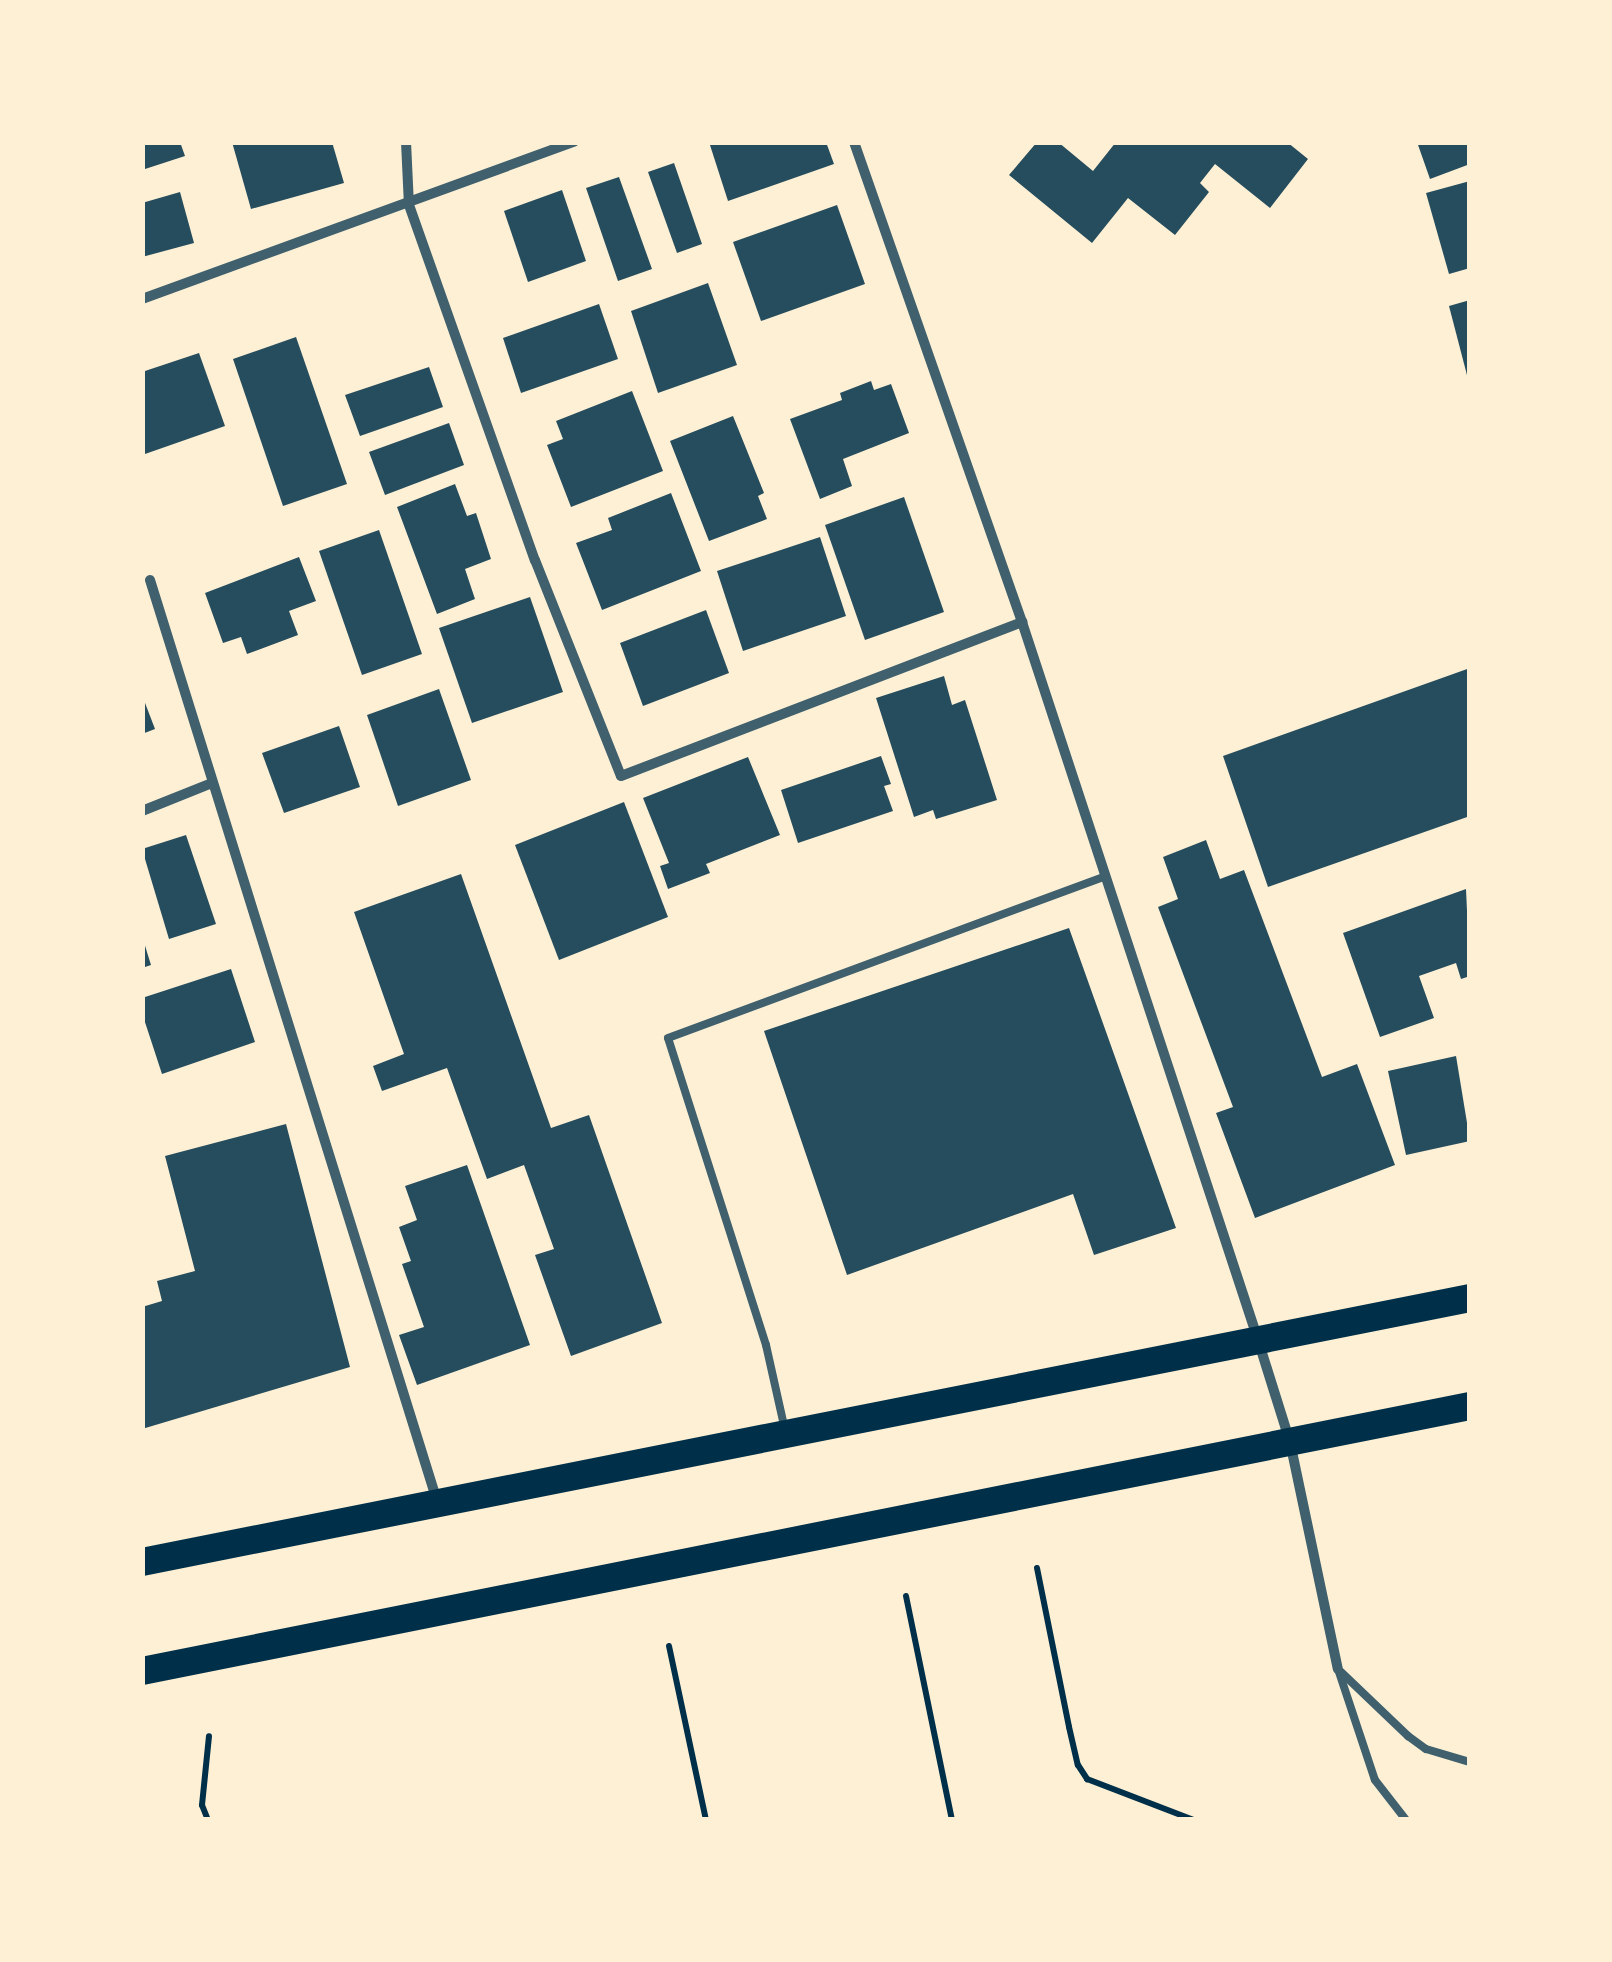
<!DOCTYPE html>
<html>
<head>
<meta charset="utf-8">
<style>
  body { margin:0 }
  #map { position:relative; width:1612px; height:1962px; overflow:hidden; background:#fdf0d5; font-family:"Playfair Display",serif }
  div>[style] { position:absolute }
  .building>* { inset:0; background:#264d5e }
  .path>* { height:6px; margin:-3px; padding:0 3px; transform-origin:3px; border-radius:3px; background:#003049 }
  .service>* { height:8px; margin:-4px; padding:0 4px; transform-origin:4px; border-radius:4px; background:#3f606c }
  .minor>* { height:10px; margin:-5px; padding:0 5px; transform-origin:5px; border-radius:5px; background:#3f606c }
  .trunk>* { height:28px; margin:-14px; padding:0 14px; transform-origin:14px; border-radius:14px; background:#003049 }
  span { translate:-50% -50%; white-space:nowrap; text-align:center; line-height:1.15; -webkit-text-stroke:9px #fdf0d5; paint-order:stroke }
  .frame { position:absolute; inset:0; border:145px solid #fdf0d5; pointer-events:none }
</style>
</head>
<body>
<div id="map">
  <div class="building">
    <div style="clip-path:polygon(142px 142px,180px 142px,185px 156px,142px 170px)"></div>
    <div style="clip-path:polygon(232px 142px,332px 142px,344px 183px,251px 209px)"></div>
    <div style="clip-path:polygon(709px 142px,826px 142px,834px 164px,728px 201px)"></div>
    <div style="clip-path:polygon(1037px 142px,1058px 142px,1093px 171px,1116px 142px,1287px 142px,1308px 159px,1270px 208px,1215px 164px,1200px 183px,1209px 192px,1175px 235px,1128px 198px,1092px 243px,1009px 175px)"></div>
    <div style="clip-path:polygon(1417px 142px,1470px 142px,1470px 164px,1430px 179px)"></div>
    <div style="clip-path:polygon(674px 163px,702px 244px,677px 253px,648px 172px)"></div>
    <div style="clip-path:polygon(619px 177px,652px 269px,618px 281px,586px 188px)"></div>
    <div style="clip-path:polygon(1470px 181px,1470px 268px,1449px 274px,1426px 193px)"></div>
    <div style="clip-path:polygon(562px 190px,586px 261px,528px 282px,504px 211px)"></div>
    <div style="clip-path:polygon(180px 192px,194px 243px,142px 257px,142px 203px)"></div>
    <div style="clip-path:polygon(837px 205px,865px 284px,761px 321px,733px 242px)"></div>
    <div style="clip-path:polygon(708px 283px,737px 365px,658px 393px,631px 311px)"></div>
    <div style="clip-path:polygon(1470px 300px,1470px 378px,1468px 379px,1449px 306px)"></div>
    <div style="clip-path:polygon(599px 304px,618px 359px,521px 393px,503px 338px)"></div>
    <div style="clip-path:polygon(296px 337px,347px 484px,283px 506px,233px 359px)"></div>
    <div style="clip-path:polygon(199px 353px,225px 426px,145px 454px,142px 372px)"></div>
    <div style="clip-path:polygon(429px 367px,443px 407px,360px 436px,345px 395px)"></div>
    <div style="clip-path:polygon(871px 381px,874px 390px,891px 384px,909px 433px,843px 459px,852px 486px,820px 499px,790px 419px,842px 400px,840px 393px)"></div>
    <div style="clip-path:polygon(632px 391px,663px 471px,571px 507px,547px 445px,563px 439px,556px 421px)"></div>
    <div style="clip-path:polygon(733px 416px,764px 493px,758px 496px,767px 519px,709px 541px,670px 441px)"></div>
    <div style="clip-path:polygon(449px 423px,464px 465px,385px 495px,369px 452px)"></div>
    <div style="clip-path:polygon(455px 484px,467px 516px,476px 513px,491px 559px,465px 569px,475px 599px,437px 614px,397px 507px)"></div>
    <div style="clip-path:polygon(671px 493px,701px 571px,602px 610px,576px 543px,612px 530px,608px 518px)"></div>
    <div style="clip-path:polygon(904px 497px,944px 612px,865px 640px,825px 525px)"></div>
    <div style="clip-path:polygon(379px 530px,422px 654px,362px 675px,319px 551px)"></div>
    <div style="clip-path:polygon(820px 537px,846px 616px,743px 651px,717px 571px)"></div>
    <div style="clip-path:polygon(299px 557px,316px 601px,289px 611px,298px 635px,247px 654px,241px 637px,223px 643px,205px 593px)"></div>
    <div style="clip-path:polygon(530px 597px,563px 692px,472px 723px,439px 628px)"></div>
    <div style="clip-path:polygon(706px 610px,729px 673px,643px 706px,620px 643px)"></div>
    <div style="clip-path:polygon(1470px 668px,1470px 816px,1268px 887px,1223px 756px)"></div>
    <div style="clip-path:polygon(944px 676px,952px 705px,965px 700px,997px 800px,936px 819px,933px 810px,914px 817px,876px 698px)"></div>
    <div style="clip-path:polygon(439px 689px,471px 780px,398px 806px,367px 715px)"></div>
    <div style="clip-path:polygon(142px 695px,155px 729px,142px 734px)"></div>
    <div style="clip-path:polygon(339px 726px,360px 787px,284px 813px,262px 753px)"></div>
    <div style="clip-path:polygon(881px 756px,891px 784px,884px 786px,893px 811px,798px 843px,781px 790px)"></div>
    <div style="clip-path:polygon(748px 757px,780px 835px,706px 864px,710px 873px,668px 889px,660px 866px,669px 863px,643px 798px)"></div>
    <div style="clip-path:polygon(624px 802px,668px 917px,559px 960px,515px 845px)"></div>
    <div style="clip-path:polygon(186px 835px,216px 924px,169px 939px,142px 849px)"></div>
    <div style="clip-path:polygon(1206px 840px,1220px 879px,1244px 870px,1322px 1077px,1357px 1064px,1395px 1165px,1255px 1218px,1216px 1113px,1233px 1107px,1158px 907px,1178px 899px,1163px 857px)"></div>
    <div style="clip-path:polygon(461px 874px,551px 1128px,589px 1115px,662px 1323px,571px 1356px,535px 1255px,554px 1249px,524px 1165px,487px 1179px,447px 1068px,382px 1091px,373px 1066px,404px 1054px,354px 912px)"></div>
    <div style="clip-path:polygon(1466px 889px,1470px 976px,1461px 979px,1456px 963px,1419px 976px,1434px 1018px,1380px 1037px,1343px 933px)"></div>
    <div style="clip-path:polygon(1069px 928px,1176px 1228px,1094px 1255px,1073px 1194px,847px 1275px,764px 1031px)"></div>
    <div style="clip-path:polygon(142px 936px,151px 965px,142px 968px)"></div>
    <div style="clip-path:polygon(231px 969px,255px 1042px,162px 1074px,142px 1013px,142px 998px)"></div>
    <div style="clip-path:polygon(1456px 1056px,1470px 1141px,1406px 1155px,1388px 1071px)"></div>
    <div style="clip-path:polygon(286px 1124px,350px 1367px,142px 1429px,142px 1307px,162px 1301px,157px 1281px,195px 1271px,165px 1156px)"></div>
    <div style="clip-path:polygon(467px 1165px,530px 1345px,417px 1385px,399px 1335px,424px 1327px,402px 1264px,411px 1261px,399px 1227px,417px 1220px,405px 1186px)"></div>
  </div>
  <div class="path">
    <div style="left:1037px;top:1568px;width:162px;rotate:78.6deg"></div>
    <div style="left:1069px;top:1727px;width:39px;rotate:77deg"></div>
    <div style="left:1078px;top:1765px;width:17px;rotate:57deg"></div>
    <div style="left:1087px;top:1779px;width:115px;rotate:21deg"></div>
    <div style="left:906px;top:1596px;width:229px;rotate:78.4deg"></div>
    <div style="left:669px;top:1646px;width:178px;rotate:78deg"></div>
    <div style="left:208px;top:1820px;width:16px;rotate:-112deg"></div>
    <div style="left:202px;top:1805px;width:69px;rotate:-84.2deg"></div>
  </div>
  <div class="service">
    <div style="left:785px;top:1430px;width:87px;rotate:-102.6deg"></div>
    <div style="left:766px;top:1345px;width:322px;rotate:-107.7deg"></div>
    <div style="left:668px;top:1038px;width:465px;rotate:-20.3deg"></div>
    <div style="left:1338px;top:1669px;width:117px;rotate:71.6deg"></div>
    <div style="left:1375px;top:1780px;width:51px;rotate:52.2deg"></div>
    <div style="left:1341px;top:1672px;width:93px;rotate:43.7deg"></div>
    <div style="left:1408px;top:1736px;width:22px;rotate:36deg"></div>
    <div style="left:1426px;top:1749px;width:46px;rotate:16.5deg"></div>
  </div>
  <div class="minor">
    <div style="left:406px;top:142px;width:63px;rotate:87.3deg"></div>
    <div style="left:409px;top:205px;width:377px;rotate:70.5deg"></div>
    <div style="left:535px;top:560px;width:232px;rotate:68.3deg"></div>
    <div style="left:621px;top:776px;width:430px;rotate:-21deg"></div>
    <div style="left:854px;top:142px;width:509px;rotate:70.71deg"></div>
    <div style="left:1022px;top:622px;width:756px;rotate:71.8deg"></div>
    <div style="left:1258px;top:1340px;width:107px;rotate:72.6deg"></div>
    <div style="left:1290px;top:1442px;width:232px;rotate:78.1deg"></div>
    <div style="left:142px;top:299px;width:460px;rotate:-20deg"></div>
    <div style="left:150px;top:580px;width:965px;rotate:72.69deg"></div>
    <div style="left:142px;top:811px;width:75px;rotate:-21.8deg"></div>
  </div>
  <div class="trunk">
    <div style="left:142px;top:1562px;width:1354px;rotate:-11.24deg"></div>
    <div style="left:142px;top:1671px;width:1354px;rotate:-11.29deg"></div>
  </div>
  <div class="frame"></div>
</div>
</body>
</html>
